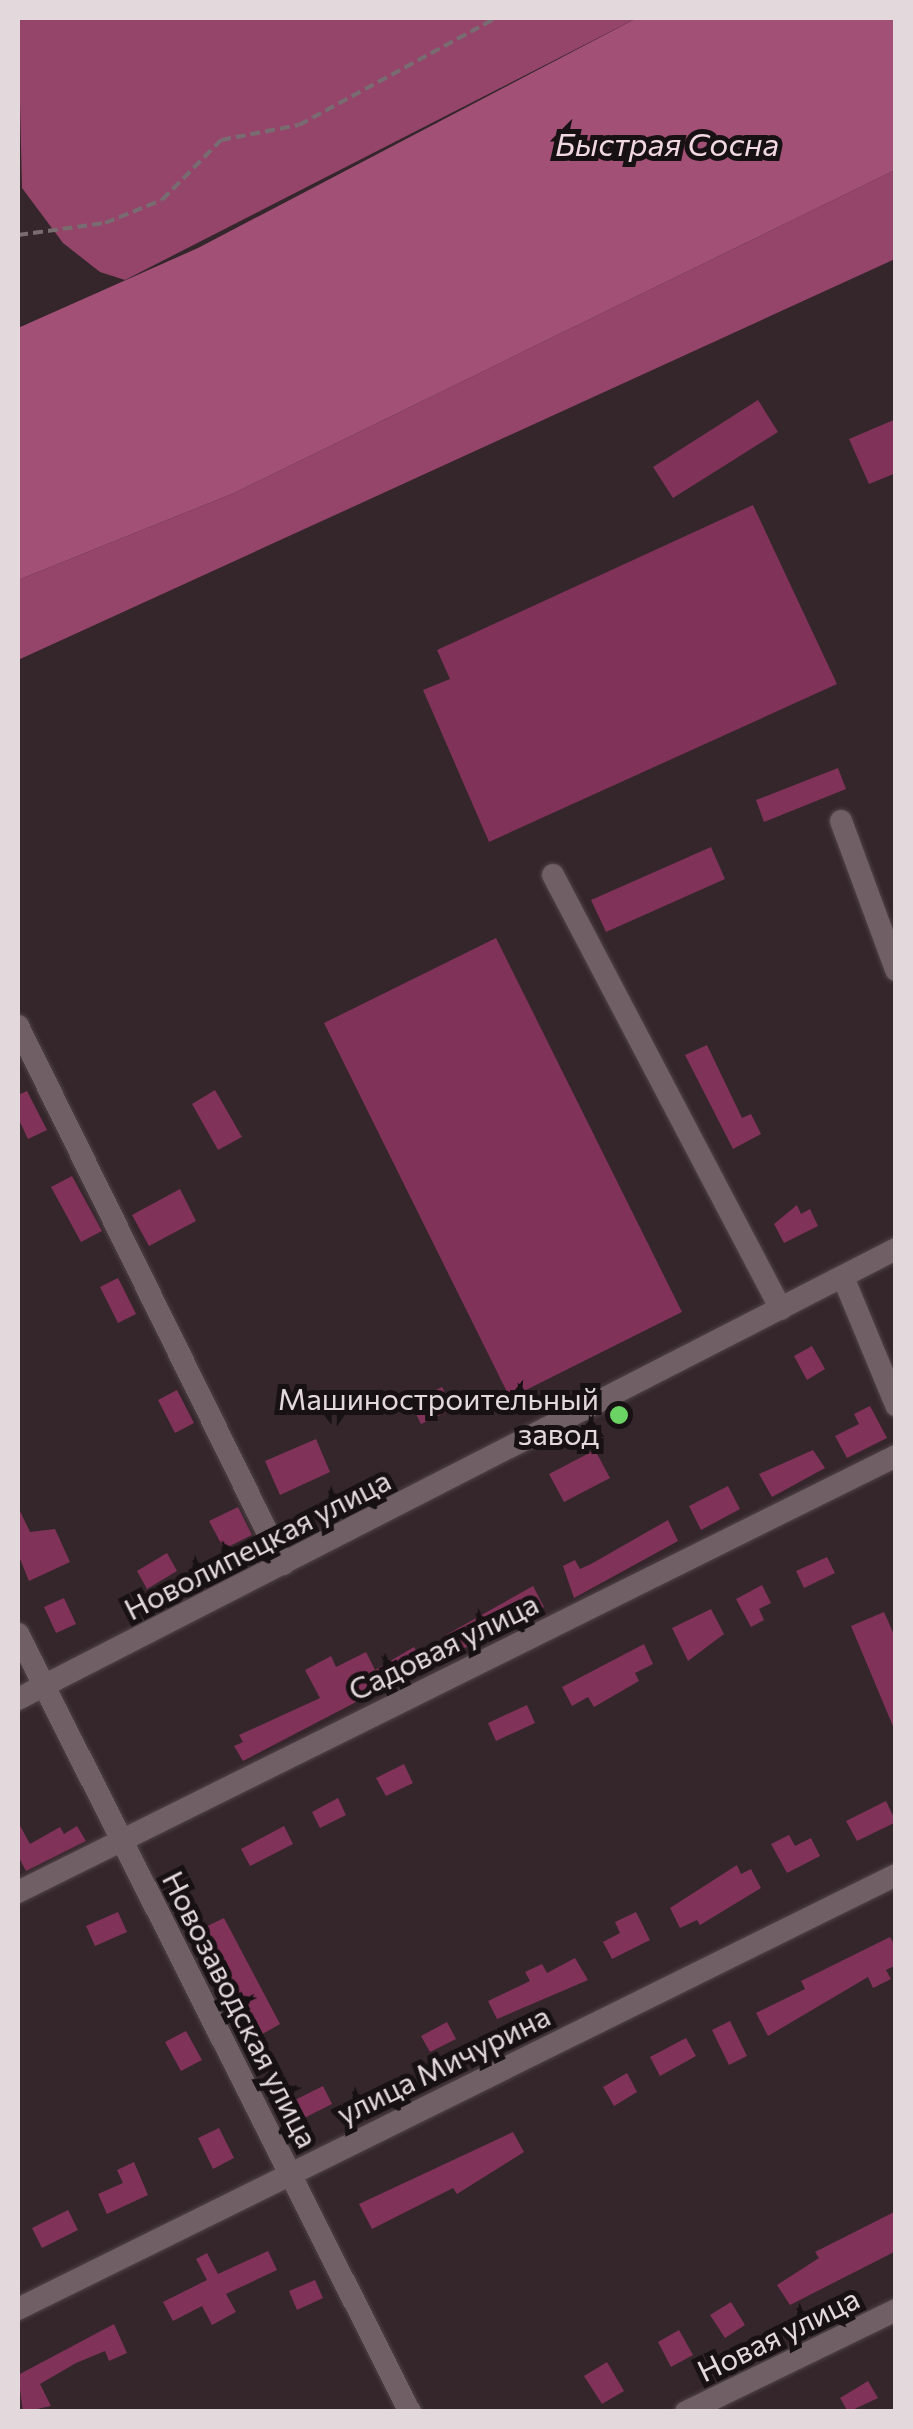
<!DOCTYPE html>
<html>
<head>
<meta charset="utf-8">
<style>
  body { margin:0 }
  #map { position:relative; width:913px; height:2429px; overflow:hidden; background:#34262b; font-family:Commissioner,sans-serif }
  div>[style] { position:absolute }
  .forest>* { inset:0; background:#95446a }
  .water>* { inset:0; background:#a25076 }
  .building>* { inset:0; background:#813259 }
  .path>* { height:4px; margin-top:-2px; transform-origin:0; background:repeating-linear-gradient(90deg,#796c71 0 10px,transparent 0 15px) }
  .roads { filter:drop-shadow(0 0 2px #4f4348) drop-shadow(0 0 2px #4f4348) }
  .minor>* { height:22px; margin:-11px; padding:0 11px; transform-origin:11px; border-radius:11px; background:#706066 }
  .dots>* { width:28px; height:28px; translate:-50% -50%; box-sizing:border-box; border:5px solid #171113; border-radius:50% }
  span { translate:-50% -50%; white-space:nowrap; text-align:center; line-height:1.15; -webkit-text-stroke:10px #171113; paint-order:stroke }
  .poi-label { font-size:30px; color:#e3d9dd }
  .right { translate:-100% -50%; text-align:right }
  .street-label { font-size:30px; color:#e3d9dd }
  .water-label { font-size:32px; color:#f1d8e2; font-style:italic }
  .frame { position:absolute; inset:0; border:20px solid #e3d9dd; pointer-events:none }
</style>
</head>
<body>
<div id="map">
  <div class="forest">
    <div style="clip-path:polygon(18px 18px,637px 18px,125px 280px,100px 272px,63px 243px,22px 188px)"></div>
    <div style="clip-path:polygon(895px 170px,895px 259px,18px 660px,18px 580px,234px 493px)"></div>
  </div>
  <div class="water">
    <div style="clip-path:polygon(637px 18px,895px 18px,895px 170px,234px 493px,18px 580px,18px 328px,198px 248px)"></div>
  </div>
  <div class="building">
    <div style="clip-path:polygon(758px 400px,778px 432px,673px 498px,653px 467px)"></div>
    <div style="clip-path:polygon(896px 419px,896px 473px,869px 484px,849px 439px)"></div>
    <div style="clip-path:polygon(753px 505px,837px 684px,489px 842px,423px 690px,450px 679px,437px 650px)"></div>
    <div style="clip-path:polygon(838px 768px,846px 789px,764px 822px,756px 800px)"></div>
    <div style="clip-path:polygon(711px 847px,725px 879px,606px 932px,591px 900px)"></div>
    <div style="clip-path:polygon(496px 938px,682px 1312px,510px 1398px,324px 1023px)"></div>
    <div style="clip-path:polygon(707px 1045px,742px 1118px,751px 1114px,761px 1134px,733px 1149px,685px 1055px)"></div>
    <div style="clip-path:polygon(215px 1090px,242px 1137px,218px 1150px,192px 1104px)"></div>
    <div style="clip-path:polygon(27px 1091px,47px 1130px,28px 1139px,18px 1118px,18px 1095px)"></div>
    <div style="clip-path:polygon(72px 1176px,102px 1231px,81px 1242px,51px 1187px)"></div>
    <div style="clip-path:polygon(180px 1189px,196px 1221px,149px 1246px,132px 1215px)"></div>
    <div style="clip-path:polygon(797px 1205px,801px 1214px,810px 1209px,818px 1226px,784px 1243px,774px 1224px)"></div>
    <div style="clip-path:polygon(118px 1278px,136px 1314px,118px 1323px,100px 1287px)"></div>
    <div style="clip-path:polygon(812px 1346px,825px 1369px,807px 1380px,794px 1356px)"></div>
    <div style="clip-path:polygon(442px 1387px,453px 1409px,421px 1424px,410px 1402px)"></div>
    <div style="clip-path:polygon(177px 1390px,194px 1423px,175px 1433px,158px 1400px)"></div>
    <div style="clip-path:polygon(870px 1406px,887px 1438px,847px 1458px,835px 1436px,859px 1424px,854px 1414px)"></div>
    <div style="clip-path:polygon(316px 1439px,330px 1472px,280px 1495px,265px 1461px)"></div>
    <div style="clip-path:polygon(595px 1450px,610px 1478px,564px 1502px,549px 1474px)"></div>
    <div style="clip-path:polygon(813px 1450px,825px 1468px,772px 1497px,759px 1474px)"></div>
    <div style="clip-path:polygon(728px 1486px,740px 1509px,701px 1530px,689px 1506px)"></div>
    <div style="clip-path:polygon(18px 1507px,30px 1532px,55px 1529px,70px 1562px,29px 1581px,18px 1554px)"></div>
    <div style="clip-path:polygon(238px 1507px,252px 1535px,224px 1549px,209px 1521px)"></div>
    <div style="clip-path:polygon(668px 1520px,678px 1541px,574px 1598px,563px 1566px,575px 1560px,580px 1569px,591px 1564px)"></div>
    <div style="clip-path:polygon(167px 1553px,177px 1571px,147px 1589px,137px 1571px)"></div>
    <div style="clip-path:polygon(827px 1557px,835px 1573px,804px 1588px,796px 1571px)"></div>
    <div style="clip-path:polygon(762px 1585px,771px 1603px,759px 1609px,764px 1620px,751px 1627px,736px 1599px)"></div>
    <div style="clip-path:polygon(533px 1586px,544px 1607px,455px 1653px,446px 1635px)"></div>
    <div style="clip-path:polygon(64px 1598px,76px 1624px,56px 1633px,44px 1607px)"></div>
    <div style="clip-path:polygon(711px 1609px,724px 1634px,688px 1661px,672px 1628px)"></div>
    <div style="clip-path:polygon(884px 1612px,896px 1639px,895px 1731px,851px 1626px)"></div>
    <div style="clip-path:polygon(644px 1644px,653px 1664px,635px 1673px,639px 1681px,594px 1707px,588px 1697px,572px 1706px,562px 1687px)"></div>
    <div style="clip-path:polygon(414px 1647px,425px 1666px,243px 1761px,234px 1746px,243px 1742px,239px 1735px,320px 1698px,305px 1670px,331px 1656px,336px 1667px,366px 1652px,375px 1670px)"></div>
    <div style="clip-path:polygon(527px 1705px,535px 1723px,496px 1741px,488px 1723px)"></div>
    <div style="clip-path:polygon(404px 1764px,413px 1783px,386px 1796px,376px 1778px)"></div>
    <div style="clip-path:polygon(338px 1798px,346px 1815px,320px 1828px,312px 1812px)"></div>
    <div style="clip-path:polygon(886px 1801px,896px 1822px,857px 1841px,846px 1821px)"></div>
    <div style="clip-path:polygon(18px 1822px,30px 1844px,60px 1827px,64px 1834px,77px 1826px,86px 1841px,26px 1871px,18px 1856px)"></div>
    <div style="clip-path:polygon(284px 1826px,293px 1844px,250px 1866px,241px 1849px)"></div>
    <div style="clip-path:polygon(789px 1835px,795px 1846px,811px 1838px,820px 1856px,787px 1873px,771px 1844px)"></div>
    <div style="clip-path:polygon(737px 1865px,741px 1874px,751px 1869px,761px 1888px,700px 1925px,697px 1920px,680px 1928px,670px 1908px)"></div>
    <div style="clip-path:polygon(118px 1912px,127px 1932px,95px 1946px,86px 1926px)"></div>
    <div style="clip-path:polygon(636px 1912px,650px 1940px,612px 1959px,603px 1942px,620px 1933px,615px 1922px)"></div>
    <div style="clip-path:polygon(224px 1918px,280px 2024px,259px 2036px,197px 1931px)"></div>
    <div style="clip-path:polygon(890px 1937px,896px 1947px,896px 1965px,886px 1970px,891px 1979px,873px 1988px,868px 1977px,768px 2036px,756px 2013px,805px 1989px,801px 1981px)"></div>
    <div style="clip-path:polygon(575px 1958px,588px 1980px,497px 2019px,488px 2001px,530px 1981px,525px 1972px,542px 1964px,547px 1973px)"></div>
    <div style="clip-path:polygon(730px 2021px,747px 2056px,729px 2065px,712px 2030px)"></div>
    <div style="clip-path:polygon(447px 2022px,456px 2039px,430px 2052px,421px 2036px)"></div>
    <div style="clip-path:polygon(186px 2031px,202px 2060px,181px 2071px,165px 2042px)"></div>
    <div style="clip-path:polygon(686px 2038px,696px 2056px,660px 2076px,650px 2057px)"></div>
    <div style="clip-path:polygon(627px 2073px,637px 2092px,614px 2106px,603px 2087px)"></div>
    <div style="clip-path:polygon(323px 2086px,332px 2104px,292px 2124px,283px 2106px)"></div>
    <div style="clip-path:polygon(219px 2128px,234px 2158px,213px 2169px,198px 2138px)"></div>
    <div style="clip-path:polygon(513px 2132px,524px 2152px,457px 2194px,453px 2188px,372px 2229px,359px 2204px)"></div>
    <div style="clip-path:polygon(134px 2162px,148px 2195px,107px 2214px,98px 2194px,123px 2183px,117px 2170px)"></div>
    <div style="clip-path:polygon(68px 2210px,78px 2230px,42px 2248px,32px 2228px)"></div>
    <div style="clip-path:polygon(896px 2211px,896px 2251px,790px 2305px,777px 2285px,819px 2258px,815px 2252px)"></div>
    <div style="clip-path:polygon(268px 2251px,277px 2270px,226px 2294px,236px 2312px,212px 2325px,202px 2306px,173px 2321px,163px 2302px,207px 2280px,196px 2259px,207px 2253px,218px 2274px)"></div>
    <div style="clip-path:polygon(315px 2280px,323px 2298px,297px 2310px,289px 2291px)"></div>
    <div style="clip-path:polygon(731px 2302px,745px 2325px,725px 2338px,710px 2315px)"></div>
    <div style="clip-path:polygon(114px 2324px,127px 2353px,109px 2361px,105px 2351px,76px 2363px,40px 2384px,51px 2406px,23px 2412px,18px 2375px)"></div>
    <div style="clip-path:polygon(679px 2330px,693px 2355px,671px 2367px,658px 2342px)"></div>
    <div style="clip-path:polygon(607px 2362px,624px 2391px,602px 2404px,584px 2376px)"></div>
    <div style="clip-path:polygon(868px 2381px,878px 2398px,848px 2412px,840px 2398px)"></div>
  </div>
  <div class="path">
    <div style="left:18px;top:235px;width:88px;rotate:-7.9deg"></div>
    <div style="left:105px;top:223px;width:61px;rotate:-22deg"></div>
    <div style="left:162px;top:200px;width:84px;rotate:-45.5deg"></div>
    <div style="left:221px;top:140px;width:79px;rotate:-10.9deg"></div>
    <div style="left:299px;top:125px;width:224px;rotate:-28.5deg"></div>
  </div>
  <div class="roads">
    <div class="minor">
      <div style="left:841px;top:821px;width:159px;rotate:69.7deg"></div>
      <div style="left:553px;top:875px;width:490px;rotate:62.3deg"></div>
      <div style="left:18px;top:1026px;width:600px;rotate:63.78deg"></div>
      <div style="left:843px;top:1277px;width:139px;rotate:67.5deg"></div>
      <div style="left:18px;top:1634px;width:871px;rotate:63.26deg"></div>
      <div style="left:18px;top:1699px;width:987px;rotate:-27.14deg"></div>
      <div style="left:18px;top:1892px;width:980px;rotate:-26.41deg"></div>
      <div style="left:18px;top:2309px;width:979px;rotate:-26.3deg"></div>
      <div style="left:686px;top:2412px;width:233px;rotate:-25.9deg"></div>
    </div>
  </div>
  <div class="dots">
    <div style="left:619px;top:1415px;background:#6bd363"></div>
  </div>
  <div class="poi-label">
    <span class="right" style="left:599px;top:1415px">Машиностроительный<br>завод</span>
  </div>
  <div class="street-label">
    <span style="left:257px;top:1544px;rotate:-27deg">Новолипецкая улица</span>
    <span style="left:443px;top:1646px;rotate:-26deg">Садовая улица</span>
    <span style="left:241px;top:2009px;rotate:63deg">Новозаводская улица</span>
    <span style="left:443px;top:2064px;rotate:-26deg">улица Мичурина</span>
    <span style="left:778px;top:2334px;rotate:-26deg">Новая улица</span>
  </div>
  <div class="water-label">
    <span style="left:667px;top:143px">Быстрая Сосна</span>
  </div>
  <div class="frame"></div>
</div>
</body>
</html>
